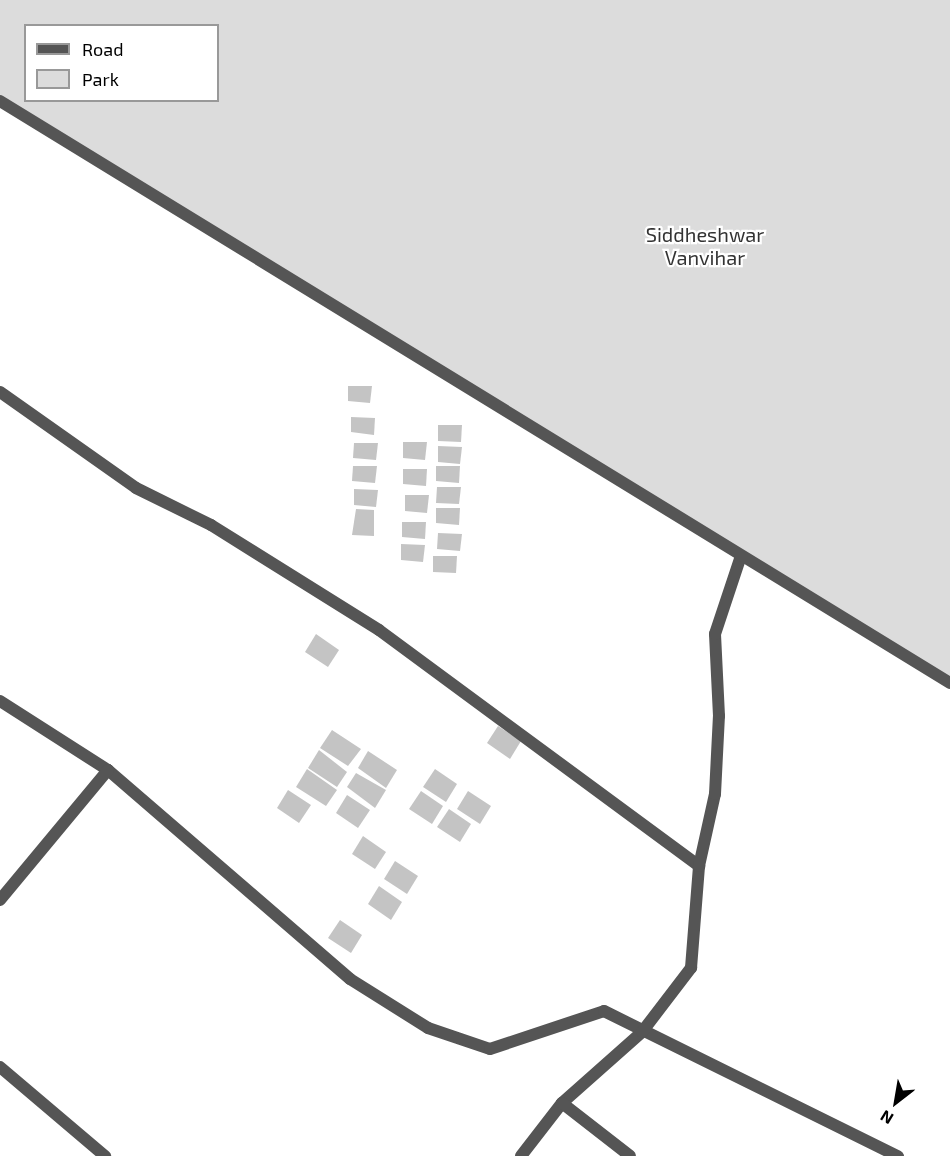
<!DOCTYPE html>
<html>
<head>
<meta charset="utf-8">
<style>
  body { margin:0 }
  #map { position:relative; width:950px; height:1156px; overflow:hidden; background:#fff; font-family:"Exo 2",sans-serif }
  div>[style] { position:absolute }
  .green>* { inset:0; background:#dcdcdc }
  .building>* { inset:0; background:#c4c4c4 }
  .minor>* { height:12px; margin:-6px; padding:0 6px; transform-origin:6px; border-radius:6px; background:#555 }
  .tertiary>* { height:12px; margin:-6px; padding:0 6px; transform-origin:6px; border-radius:6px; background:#555 }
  span { translate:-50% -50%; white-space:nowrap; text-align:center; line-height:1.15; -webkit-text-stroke:4.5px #fff; paint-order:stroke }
  .park-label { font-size:20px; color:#333 }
  .legend { position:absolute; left:24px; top:24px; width:195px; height:78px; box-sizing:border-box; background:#fff; border:2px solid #999; margin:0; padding:8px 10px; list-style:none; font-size:18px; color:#000 }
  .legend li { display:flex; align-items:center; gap:12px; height:30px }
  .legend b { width:30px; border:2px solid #999 }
  .north { position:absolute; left:866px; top:1072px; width:60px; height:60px; -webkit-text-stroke:4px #fff; paint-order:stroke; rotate:211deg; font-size:16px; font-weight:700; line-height:24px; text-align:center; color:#000 }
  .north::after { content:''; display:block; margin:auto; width:21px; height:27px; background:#000; clip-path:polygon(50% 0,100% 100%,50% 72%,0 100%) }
</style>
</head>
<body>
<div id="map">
  <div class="green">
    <div style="clip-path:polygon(evenodd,0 0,950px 0,950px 683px,0 101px,0 0,26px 26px,218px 26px,218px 100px,26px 100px,26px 26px)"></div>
  </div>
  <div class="building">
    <div style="clip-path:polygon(348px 386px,372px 386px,370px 403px,348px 401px)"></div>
    <div style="clip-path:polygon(351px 417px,375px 418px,374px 435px,351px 432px)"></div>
    <div style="clip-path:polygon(438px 425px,462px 425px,461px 442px,438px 441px)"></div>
    <div style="clip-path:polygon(403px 442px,427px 442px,425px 460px,403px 458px)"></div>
    <div style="clip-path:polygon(354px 443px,378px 443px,376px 460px,353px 458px)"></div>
    <div style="clip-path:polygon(438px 446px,462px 447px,460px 464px,438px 462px)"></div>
    <div style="clip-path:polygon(353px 466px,377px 466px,375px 483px,352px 481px)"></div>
    <div style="clip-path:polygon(436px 466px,460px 466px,459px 483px,436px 481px)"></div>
    <div style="clip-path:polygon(403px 469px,427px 469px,426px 486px,403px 484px)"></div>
    <div style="clip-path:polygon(437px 487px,461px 487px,459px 504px,436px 503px)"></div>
    <div style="clip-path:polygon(354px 489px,378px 490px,376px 507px,354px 505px)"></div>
    <div style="clip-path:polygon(405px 495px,429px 495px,427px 513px,405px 511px)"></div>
    <div style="clip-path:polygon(436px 508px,460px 508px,459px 525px,436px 523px)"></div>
    <div style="clip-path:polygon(356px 509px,374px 510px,374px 536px,352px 535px)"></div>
    <div style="clip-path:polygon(402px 522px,426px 522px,425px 539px,402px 537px)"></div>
    <div style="clip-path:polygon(438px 533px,462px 534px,460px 551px,437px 549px)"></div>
    <div style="clip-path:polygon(401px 544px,425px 545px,423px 562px,401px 560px)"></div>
    <div style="clip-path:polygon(433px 556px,457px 556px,456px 573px,433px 572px)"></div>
    <div style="clip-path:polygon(316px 634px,339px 650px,328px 667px,305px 652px)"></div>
    <div style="clip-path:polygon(498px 726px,521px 741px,510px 759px,487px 743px)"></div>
    <div style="clip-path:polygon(332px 730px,361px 749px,348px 766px,320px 748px)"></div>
    <div style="clip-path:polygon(319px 750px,347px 772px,337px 787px,308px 768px)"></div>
    <div style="clip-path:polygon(368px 751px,397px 770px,386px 788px,358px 768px)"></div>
    <div style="clip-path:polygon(307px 769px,337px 790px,326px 806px,296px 787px)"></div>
    <div style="clip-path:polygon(435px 769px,457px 784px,446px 802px,423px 787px)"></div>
    <div style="clip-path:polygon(356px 773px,386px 790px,375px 808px,347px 787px)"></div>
    <div style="clip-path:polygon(288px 790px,311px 805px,299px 823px,277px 808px)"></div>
    <div style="clip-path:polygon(421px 791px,443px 806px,432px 824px,409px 809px)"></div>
    <div style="clip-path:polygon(468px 791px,491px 806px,480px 824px,457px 809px)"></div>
    <div style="clip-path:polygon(347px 795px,370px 810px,358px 828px,336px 813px)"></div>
    <div style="clip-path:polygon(449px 809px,471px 824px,460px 842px,437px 827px)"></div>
    <div style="clip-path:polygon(363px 836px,386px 852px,375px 869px,352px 854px)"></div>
    <div style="clip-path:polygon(395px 861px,418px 876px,407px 894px,384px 879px)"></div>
    <div style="clip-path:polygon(379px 886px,402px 902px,391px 920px,368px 904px)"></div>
    <div style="clip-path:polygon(340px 920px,362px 935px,351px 953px,328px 938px)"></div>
  </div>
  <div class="minor">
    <div style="left:0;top:392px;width:166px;rotate:35.2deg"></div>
    <div style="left:136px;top:488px;width:84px;rotate:26.3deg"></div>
    <div style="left:211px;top:525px;width:198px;rotate:32deg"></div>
    <div style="left:379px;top:630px;width:398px;rotate:36.4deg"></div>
    <div style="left:0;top:701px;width:128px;rotate:32.6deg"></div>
    <div style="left:108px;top:770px;width:320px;rotate:40.8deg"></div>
    <div style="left:350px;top:979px;width:92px;rotate:32.1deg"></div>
    <div style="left:428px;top:1028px;width:65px;rotate:18.7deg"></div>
    <div style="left:490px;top:1049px;width:120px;rotate:-18.4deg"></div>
    <div style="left:604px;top:1011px;width:328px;rotate:26.3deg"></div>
    <div style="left:0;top:900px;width:169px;rotate:-50.3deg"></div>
    <div style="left:0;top:1067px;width:138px;rotate:40.3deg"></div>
    <div style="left:562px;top:1103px;width:107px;rotate:-41.6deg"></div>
    <div style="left:642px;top:1032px;width:81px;rotate:-52.6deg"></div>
    <div style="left:691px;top:968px;width:102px;rotate:-85.5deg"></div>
    <div style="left:699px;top:866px;width:74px;rotate:-77.5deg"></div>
    <div style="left:715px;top:794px;width:78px;rotate:-87.1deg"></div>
    <div style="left:719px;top:716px;width:82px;rotate:-92.8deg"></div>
    <div style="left:715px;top:634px;width:82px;rotate:-71.6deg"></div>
    <div style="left:521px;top:1156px;width:67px;rotate:-52.3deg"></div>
    <div style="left:562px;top:1103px;width:86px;rotate:37.9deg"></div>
  </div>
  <div class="tertiary">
    <div style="left:0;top:101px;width:1114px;rotate:31.49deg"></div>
  </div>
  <div class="park-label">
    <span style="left:705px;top:246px">Siddheshwar<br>Vanvihar</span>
  </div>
  <ul class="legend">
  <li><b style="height:8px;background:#555"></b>Road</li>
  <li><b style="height:16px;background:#dcdcdc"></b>Park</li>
  </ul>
  <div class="north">N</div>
</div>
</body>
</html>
